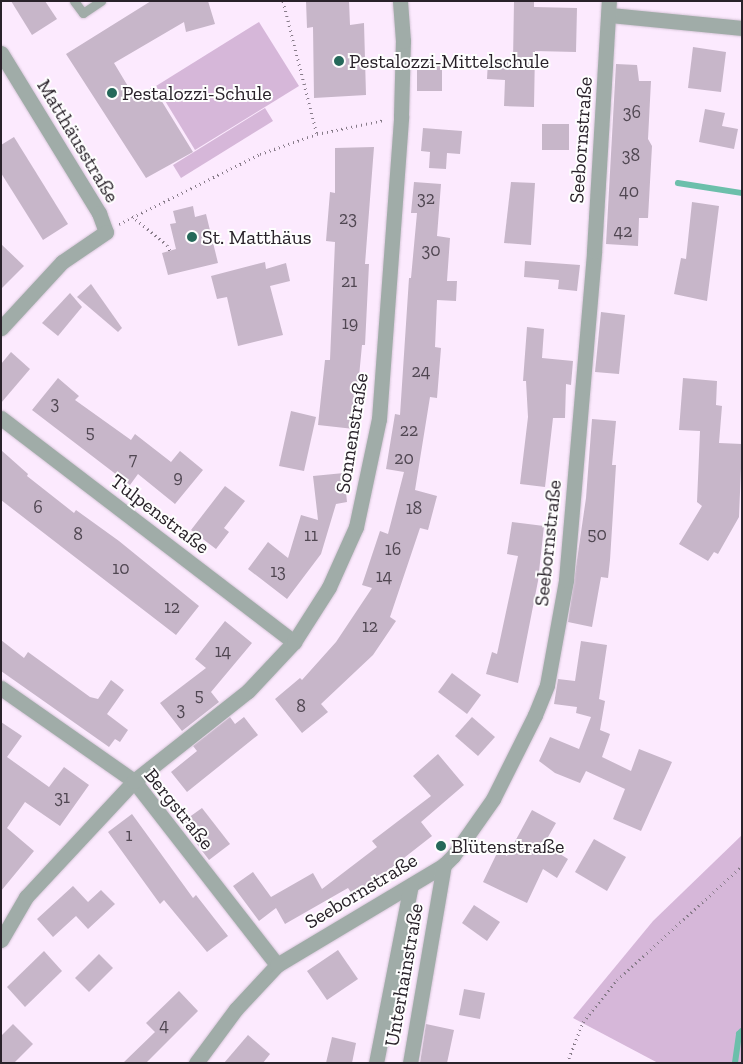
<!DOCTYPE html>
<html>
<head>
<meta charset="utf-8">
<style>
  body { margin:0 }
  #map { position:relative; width:743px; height:1064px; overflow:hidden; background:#fceafe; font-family:"Zilla Slab",serif }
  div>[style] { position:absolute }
  .green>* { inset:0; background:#d6b7d9 }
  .stream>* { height:5.5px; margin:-2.75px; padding:0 2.75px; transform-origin:2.75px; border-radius:2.75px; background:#6cbfab }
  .building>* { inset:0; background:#c7b6c9 }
  .path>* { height:3px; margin-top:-1.5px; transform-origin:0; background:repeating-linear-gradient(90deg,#887c8a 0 1px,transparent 0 5px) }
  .roads { filter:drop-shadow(0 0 1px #d6c6d8) drop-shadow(0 0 1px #d6c6d8) }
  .lane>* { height:9px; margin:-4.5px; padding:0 4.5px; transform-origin:4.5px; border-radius:4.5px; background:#a0aca8 }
  .street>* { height:15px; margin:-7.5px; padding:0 7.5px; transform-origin:7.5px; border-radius:7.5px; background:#a0aca8 }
  .dots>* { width:14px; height:14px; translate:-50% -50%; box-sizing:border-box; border:2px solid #fefefe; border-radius:50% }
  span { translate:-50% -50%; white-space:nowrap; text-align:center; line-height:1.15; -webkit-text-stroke:4px #fefefe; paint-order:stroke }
  .number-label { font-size:18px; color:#504752 }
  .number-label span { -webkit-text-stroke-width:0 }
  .poi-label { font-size:20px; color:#29222a }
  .left { translate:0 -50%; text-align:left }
  .street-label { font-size:20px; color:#29222a }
  .frame { position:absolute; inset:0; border:2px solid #29222a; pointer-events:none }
</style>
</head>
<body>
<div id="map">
  <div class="green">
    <div style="clip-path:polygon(259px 22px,299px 86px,195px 150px,156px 86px)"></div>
    <div style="clip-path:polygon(265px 108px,273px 121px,181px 178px,173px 165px)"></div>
    <div style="clip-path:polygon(742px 835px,742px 1063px,658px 1063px,573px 1018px,653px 921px)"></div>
  </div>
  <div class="stream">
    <div style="left:678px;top:183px;width:65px;rotate:8.9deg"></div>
    <div style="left:735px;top:1063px;width:29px;rotate:-82deg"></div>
    <div style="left:739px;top:1034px;width:4px;rotate:-45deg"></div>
  </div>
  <div class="building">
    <div style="clip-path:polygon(11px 1px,45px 1px,57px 19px,32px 35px)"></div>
    <div style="clip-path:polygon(151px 1px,208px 1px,215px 24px,186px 32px,184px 22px,114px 63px,135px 98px,153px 87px,193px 152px,146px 178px,66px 54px)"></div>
    <div style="clip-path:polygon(306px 1px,349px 1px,350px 25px,364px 23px,366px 95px,314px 98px,313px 27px,307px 28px)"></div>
    <div style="clip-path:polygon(514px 1px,534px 1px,534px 7px,577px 8px,576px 52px,535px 51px,534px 107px,504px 106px,505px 80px,487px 79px,488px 60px,513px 61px)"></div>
    <div style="clip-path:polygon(693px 47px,726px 52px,721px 92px,688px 88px)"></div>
    <div style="clip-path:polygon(417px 61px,442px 62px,442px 91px,417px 91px)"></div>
    <div style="clip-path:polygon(616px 64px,637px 65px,639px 81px,651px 81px,648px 139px,652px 146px,648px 218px,639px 218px,638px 246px,606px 244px)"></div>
    <div style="clip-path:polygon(705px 109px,725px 113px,722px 126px,738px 129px,734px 149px,699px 142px)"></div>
    <div style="clip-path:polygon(542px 124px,569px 124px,569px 150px,542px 150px)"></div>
    <div style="clip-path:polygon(423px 128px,462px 131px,460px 154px,447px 153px,446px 169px,429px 168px,430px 152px,421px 151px)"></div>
    <div style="clip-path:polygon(14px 137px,68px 224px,43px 240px,1px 173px,1px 145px)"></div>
    <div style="clip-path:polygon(374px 147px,365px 264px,369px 264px,365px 345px,362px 345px,354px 429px,318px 425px,325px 360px,330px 360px,335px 242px,326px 241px,330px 192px,335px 193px,335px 148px)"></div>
    <div style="clip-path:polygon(414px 182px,441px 184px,437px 236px,450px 238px,447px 281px,457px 281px,456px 301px,437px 300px,435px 347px,441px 348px,437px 398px,430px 397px,415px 490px,437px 496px,428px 530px,420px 528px,390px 617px,396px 621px,373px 655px,321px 704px,328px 712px,302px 733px,275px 699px,300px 678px,302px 680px,336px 642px,372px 588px,362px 585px,380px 531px,388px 534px,404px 472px,386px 469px,395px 414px,400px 415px,409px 278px,411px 278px,417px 213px,411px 213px)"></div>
    <div style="clip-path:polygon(511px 182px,535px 183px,531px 245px,504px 243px)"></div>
    <div style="clip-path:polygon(692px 202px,719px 206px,707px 301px,674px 294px,681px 258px,686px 259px)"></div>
    <div style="clip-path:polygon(193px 206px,195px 217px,206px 214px,218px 263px,168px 275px,162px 253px,176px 249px,170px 224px,176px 223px,173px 211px)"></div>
    <div style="clip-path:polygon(1px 244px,24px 266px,1px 289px)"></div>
    <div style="clip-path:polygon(525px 261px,580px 265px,577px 291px,558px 289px,559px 280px,524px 277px)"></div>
    <div style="clip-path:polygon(265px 262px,266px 269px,286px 263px,290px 281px,270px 286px,283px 335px,238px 346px,227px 297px,217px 299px,211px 276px)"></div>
    <div style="clip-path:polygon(91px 284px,122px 328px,118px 332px,77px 297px)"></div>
    <div style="clip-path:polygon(70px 293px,82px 307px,58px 336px,42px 323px)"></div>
    <div style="clip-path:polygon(601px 312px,625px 315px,619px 374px,595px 372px)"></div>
    <div style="clip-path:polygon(527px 327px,544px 329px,542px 358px,573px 361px,571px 385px,566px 384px,565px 418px,553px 418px,545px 487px,520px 484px,528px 417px,526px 381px,523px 381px)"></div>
    <div style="clip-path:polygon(11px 352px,30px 369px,1px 403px,1px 364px)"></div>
    <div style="clip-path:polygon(58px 378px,79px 396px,75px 400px,131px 440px,135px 434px,171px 462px,180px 451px,203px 470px,175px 504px,138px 474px,130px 485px,32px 410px)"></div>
    <div style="clip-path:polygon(683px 378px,717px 381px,716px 405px,722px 406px,719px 443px,742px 444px,739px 517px,718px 554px,714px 552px,708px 561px,679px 544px,702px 506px,697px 502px,700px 431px,679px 430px)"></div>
    <div style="clip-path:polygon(291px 411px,316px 417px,304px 471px,279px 466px)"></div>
    <div style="clip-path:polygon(592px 419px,616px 421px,612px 465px,616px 465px,610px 560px,608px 578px,601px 577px,592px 627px,568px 622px,586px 498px)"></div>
    <div style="clip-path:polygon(1px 450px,28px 474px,27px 476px,74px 513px,76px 510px,119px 541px,199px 606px,176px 635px,1px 500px)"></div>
    <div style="clip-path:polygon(344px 473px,347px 502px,336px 504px,321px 554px,287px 599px,248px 569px,268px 542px,288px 558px,301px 515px,318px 520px,313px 476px)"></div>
    <div style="clip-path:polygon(225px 486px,245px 501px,224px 528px,229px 532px,216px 549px,191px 530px)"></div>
    <div style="clip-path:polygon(512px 522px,544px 526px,538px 581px,518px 683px,486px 674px,492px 652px,497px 654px,518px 556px,507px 554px)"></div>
    <div style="clip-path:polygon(225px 621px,252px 643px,211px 692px,219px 702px,182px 731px,160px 703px,206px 668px,195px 659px)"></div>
    <div style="clip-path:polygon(1px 640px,24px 658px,28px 652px,90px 697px,98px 699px,111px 680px,124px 690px,107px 714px,128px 730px,120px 742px,115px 739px,109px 747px,1px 671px)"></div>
    <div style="clip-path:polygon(581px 641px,607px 645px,599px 699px,605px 701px,600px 730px,610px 734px,602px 757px,631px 771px,639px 749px,672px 762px,641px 831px,613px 819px,625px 789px,586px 771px,580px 783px,555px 773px,539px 761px,550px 737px,579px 749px,591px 717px,576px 713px,577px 707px,554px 704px,558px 679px,575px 681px)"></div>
    <div style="clip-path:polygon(452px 673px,481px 695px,467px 714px,438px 692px)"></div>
    <div style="clip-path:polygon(230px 717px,235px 724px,244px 717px,258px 735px,187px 792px,171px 772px,197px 751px,193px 746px)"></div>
    <div style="clip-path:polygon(472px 717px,495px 737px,478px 756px,455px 736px)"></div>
    <div style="clip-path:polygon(1px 722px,22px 736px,7px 757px,49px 787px,64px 767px,89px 785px,60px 826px,25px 802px,7px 828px,34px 851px,1px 891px)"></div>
    <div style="clip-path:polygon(438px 754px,464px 785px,421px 822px,432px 836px,354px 897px,348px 888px,285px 924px,276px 908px,259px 921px,233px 886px,253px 872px,271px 897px,313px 873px,322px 889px,377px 847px,372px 841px,431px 796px,413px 776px)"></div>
    <div style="clip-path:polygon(202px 808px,230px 844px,209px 860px,181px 823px)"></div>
    <div style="clip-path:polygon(532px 810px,556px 823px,544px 844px,568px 859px,557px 878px,543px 869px,527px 903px,483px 882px,498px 851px,507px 856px)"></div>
    <div style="clip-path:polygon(132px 814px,193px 898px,196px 895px,228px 936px,207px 952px,164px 900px,160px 904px,108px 832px)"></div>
    <div style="clip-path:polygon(594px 839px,626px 857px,607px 891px,575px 872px)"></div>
    <div style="clip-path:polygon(73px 886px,88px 902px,101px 890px,115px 904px,88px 929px,76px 916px,53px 937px,37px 919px)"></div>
    <div style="clip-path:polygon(474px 905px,500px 922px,487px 941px,462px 923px)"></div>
    <div style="clip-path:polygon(338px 950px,358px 979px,327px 1000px,307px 971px)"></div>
    <div style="clip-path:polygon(44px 951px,62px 971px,25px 1007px,7px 987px)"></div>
    <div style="clip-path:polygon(99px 954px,113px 968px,89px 992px,75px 978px)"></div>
    <div style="clip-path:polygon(464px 989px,485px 993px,480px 1019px,459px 1015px)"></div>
    <div style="clip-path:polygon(179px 991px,198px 1011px,146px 1063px,123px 1063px,155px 1032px,146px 1023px)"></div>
    <div style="clip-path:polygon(13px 1024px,33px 1044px,14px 1063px,1px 1063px,1px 1036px)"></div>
    <div style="clip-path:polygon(426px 1024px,454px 1030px,447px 1063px,420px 1063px)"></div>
    <div style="clip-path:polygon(248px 1035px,270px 1054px,263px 1063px,224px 1063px)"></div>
    <div style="clip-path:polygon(332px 1037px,356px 1043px,352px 1063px,326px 1063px)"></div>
  </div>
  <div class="path">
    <div style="left:283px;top:1px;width:137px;rotate:75.7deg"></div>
    <div style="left:132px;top:216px;width:45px;rotate:39.6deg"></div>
    <div style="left:167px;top:245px;width:7px;rotate:63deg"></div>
    <div style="left:119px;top:224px;width:157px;rotate:-26.4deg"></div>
    <div style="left:260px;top:154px;width:60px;rotate:-19.3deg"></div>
    <div style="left:317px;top:134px;width:68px;rotate:-11.8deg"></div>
    <div style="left:567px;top:1063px;width:44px;rotate:-68.7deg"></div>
    <div style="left:583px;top:1022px;width:54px;rotate:-51deg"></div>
    <div style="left:617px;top:980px;width:169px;rotate:-42.4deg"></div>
  </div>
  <div class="roads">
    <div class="lane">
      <div style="left:74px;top:1px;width:15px;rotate:53deg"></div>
      <div style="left:83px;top:13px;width:22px;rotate:-34deg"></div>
    </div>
    <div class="street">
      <div style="left:610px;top:15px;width:133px;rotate:5.6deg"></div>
      <div style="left:1px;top:53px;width:188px;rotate:58.5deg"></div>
      <div style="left:99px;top:213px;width:20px;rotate:70deg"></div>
      <div style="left:106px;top:232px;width:53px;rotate:145.7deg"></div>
      <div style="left:62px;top:262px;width:90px;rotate:132.7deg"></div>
      <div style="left:1px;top:418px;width:369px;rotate:37.4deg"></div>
      <div style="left:1px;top:688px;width:162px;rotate:35deg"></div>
      <div style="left:134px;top:781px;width:233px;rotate:52.1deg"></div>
      <div style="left:1px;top:940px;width:50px;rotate:-59.8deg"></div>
      <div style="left:26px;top:897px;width:158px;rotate:-47deg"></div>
      <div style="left:134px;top:781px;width:145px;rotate:-38.3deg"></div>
      <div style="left:248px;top:691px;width:67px;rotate:-46.8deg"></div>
      <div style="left:294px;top:642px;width:65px;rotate:-57.5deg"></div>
      <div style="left:329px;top:587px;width:66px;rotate:-65.8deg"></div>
      <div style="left:356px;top:527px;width:110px;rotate:-78deg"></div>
      <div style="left:379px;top:419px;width:304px;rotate:-85.8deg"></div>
      <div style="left:401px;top:116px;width:75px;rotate:-88.5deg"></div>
      <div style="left:403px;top:41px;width:40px;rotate:-94.3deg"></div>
      <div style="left:196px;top:1063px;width:67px;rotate:-53.5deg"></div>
      <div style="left:236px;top:1009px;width:60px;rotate:-47deg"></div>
      <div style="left:277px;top:965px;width:195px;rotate:-30.9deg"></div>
      <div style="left:444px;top:865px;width:13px;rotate:-45deg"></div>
      <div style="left:453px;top:856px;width:70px;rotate:-54.9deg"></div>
      <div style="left:493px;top:799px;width:94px;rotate:-63.4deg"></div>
      <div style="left:535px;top:715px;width:32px;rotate:-68deg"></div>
      <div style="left:547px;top:685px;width:107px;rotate:-79.7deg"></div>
      <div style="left:566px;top:580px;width:330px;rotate:-85.1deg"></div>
      <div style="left:594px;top:251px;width:250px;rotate:-86.6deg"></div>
      <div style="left:376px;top:1063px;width:181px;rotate:-78.9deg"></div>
      <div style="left:410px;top:1063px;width:201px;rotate:-80.3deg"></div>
    </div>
  </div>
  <div class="dots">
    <div style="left:339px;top:61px;background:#25695a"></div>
    <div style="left:112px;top:93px;background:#25695a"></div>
    <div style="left:192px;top:237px;background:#25695a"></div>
    <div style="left:441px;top:846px;background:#25695a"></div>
  </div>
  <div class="number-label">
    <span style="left:632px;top:112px">36</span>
    <span style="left:631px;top:155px">38</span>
    <span style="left:629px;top:191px">40</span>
    <span style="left:426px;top:198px">32</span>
    <span style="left:348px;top:218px">23</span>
    <span style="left:623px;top:231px">42</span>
    <span style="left:431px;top:250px">30</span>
    <span style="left:349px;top:281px">21</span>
    <span style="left:350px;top:323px">19</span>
    <span style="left:421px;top:371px">24</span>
    <span style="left:55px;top:403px">3</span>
    <span style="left:409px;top:430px">22</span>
    <span style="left:90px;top:432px">5</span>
    <span style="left:404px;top:458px">20</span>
    <span style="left:133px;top:459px">7</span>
    <span style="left:178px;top:477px">9</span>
    <span style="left:38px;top:507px">6</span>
    <span style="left:414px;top:508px">18</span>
    <span style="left:78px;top:534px">8</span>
    <span style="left:597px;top:534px">50</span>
    <span style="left:311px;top:535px">11</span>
    <span style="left:393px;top:549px">16</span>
    <span style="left:121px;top:568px">10</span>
    <span style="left:278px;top:571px">13</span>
    <span style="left:384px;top:576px">14</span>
    <span style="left:172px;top:607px">12</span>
    <span style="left:370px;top:626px">12</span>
    <span style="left:223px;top:651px">14</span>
    <span style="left:199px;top:695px">5</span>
    <span style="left:301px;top:706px">8</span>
    <span style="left:181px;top:709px">3</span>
    <span style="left:62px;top:797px">31</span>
    <span style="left:129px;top:835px">1</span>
    <span style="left:164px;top:1025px">4</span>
  </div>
  <div class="poi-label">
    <span class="left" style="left:349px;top:61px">Pestalozzi-Mittelschule</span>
    <span class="left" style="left:122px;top:93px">Pestalozzi-Schule</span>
    <span class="left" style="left:202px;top:237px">St. Matthäus</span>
    <span class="left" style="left:451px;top:846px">Blütenstraße</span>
  </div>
  <div class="street-label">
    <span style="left:581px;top:140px;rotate:-86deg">Seebornstraße</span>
    <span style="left:78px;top:141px;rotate:59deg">Matthäusstraße</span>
    <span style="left:352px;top:433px;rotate:-81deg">Sonnenstraße</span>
    <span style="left:160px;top:514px;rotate:37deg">Tulpenstraße</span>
    <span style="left:548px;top:543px;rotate:-84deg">Seebornstraße</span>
    <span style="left:179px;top:809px;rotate:51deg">Bergstraße</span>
    <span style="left:361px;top:891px;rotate:-31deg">Seebornstraße</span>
    <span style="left:404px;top:975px;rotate:-80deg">Unterhainstraße</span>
  </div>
  <div class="frame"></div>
</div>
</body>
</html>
